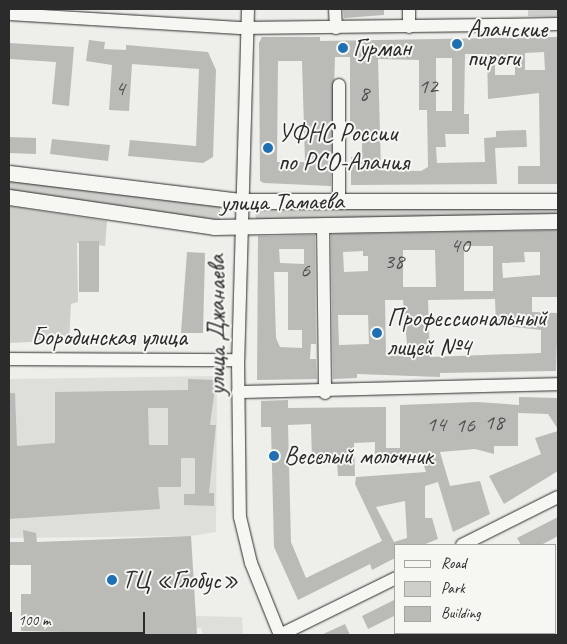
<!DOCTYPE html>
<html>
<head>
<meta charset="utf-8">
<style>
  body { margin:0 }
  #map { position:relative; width:567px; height:644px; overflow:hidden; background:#eeeeea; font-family:Caveat,sans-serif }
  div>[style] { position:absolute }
  .built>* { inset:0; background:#dededb }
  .green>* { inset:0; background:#cececa }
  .building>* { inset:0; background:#babab7 }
  .roads { filter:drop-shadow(0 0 1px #2b2b2b) drop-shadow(0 0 1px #2b2b2b) }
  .minor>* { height:12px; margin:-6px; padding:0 6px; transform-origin:6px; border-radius:6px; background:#f6f6f2 }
  .major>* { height:15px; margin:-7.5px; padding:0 7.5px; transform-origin:7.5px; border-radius:7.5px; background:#f6f6f2 }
  .dots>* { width:14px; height:14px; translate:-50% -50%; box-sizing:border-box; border:2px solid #f6f6f2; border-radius:50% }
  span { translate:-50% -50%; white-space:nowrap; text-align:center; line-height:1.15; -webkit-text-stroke:4px #f6f6f2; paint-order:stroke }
  .number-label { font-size:22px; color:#4f4f4e }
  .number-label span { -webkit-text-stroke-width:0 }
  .poi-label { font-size:25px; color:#2b2b2b }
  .left { translate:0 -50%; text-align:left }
  .street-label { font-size:25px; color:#2b2b2b }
  .frame { position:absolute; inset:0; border:10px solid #2b2b2b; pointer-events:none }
  .legend { position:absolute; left:394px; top:544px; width:162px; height:90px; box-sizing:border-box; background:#f6f6f2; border:1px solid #a5a5a2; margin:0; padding:6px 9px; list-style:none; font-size:15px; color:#2b2b2b }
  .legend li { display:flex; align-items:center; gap:10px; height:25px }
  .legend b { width:25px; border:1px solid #a5a5a2 }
  .scale { position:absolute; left:10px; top:612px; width:135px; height:22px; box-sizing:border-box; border:2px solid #2b2b2b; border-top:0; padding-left:6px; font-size:15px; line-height:18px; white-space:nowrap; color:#2b2b2b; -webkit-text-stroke:4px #f6f6f2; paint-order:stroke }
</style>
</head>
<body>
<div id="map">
  <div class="built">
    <div style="clip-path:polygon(217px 376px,216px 532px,191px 536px,9px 538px,9px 379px)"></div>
    <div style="clip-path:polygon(196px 616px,242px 617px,243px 635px,203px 635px,201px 628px,195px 628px)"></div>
  </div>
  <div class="green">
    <div style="clip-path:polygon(528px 9px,558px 9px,558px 17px,528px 16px)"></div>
    <div style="clip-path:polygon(9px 177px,220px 203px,220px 220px,9px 194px)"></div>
    <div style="clip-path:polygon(558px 204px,558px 217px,256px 222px,255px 209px)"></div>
    <div style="clip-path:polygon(9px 206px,107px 221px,105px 246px,77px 243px,78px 302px,71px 304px,69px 340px,9px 343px)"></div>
  </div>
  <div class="building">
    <div style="clip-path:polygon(343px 9px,384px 9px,384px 15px,344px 18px)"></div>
    <div style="clip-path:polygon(evenodd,262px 37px,320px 37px,320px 41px,558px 37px,558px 184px,518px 184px,518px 166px,540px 166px,539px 93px,488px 99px,487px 54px,465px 54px,464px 114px,469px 114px,469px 134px,445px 134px,446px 147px,436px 147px,437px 163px,485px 162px,484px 138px,496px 137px,496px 131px,526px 130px,527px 147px,495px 148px,497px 184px,351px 185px,351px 157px,362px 157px,362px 131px,350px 131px,350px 57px,335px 57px,331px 186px,264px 183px,260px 181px,259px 43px,262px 37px,544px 52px,545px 70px,525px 70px,525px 53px,544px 52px,262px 37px,436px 58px,452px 58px,452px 111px,436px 111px,436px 58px,262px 37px,378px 59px,419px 60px,419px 110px,427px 110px,428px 167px,421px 171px,381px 170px,378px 59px,262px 37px,495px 60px,515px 60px,515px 75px,495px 75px,495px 60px,262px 37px,278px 61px,302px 61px,305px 162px,277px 162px,278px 61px)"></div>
    <div style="clip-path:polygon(89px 40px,105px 42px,104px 49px,126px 50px,126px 45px,208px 52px,216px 70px,213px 157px,203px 163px,128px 156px,130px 140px,196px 146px,199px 69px,132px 64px,129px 111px,109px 110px,112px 65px,86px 61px)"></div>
    <div style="clip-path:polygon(9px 43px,74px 47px,69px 106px,52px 104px,56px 62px,9px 59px)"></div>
    <div style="clip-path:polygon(9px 137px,36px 138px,36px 154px,9px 153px)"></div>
    <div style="clip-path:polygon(52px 139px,110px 145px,108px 161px,50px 154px)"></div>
    <div style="clip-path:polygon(evenodd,558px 230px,558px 297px,532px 297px,532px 312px,558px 313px,556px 371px,440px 373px,440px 377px,357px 374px,357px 378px,333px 379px,331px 234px,558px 230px,464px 246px,493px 246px,493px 291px,464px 291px,464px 246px,558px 230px,403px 250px,435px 250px,436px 287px,403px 287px,403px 250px,558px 230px,363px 251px,363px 256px,368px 256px,368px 271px,344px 272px,343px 252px,363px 251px,558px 230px,524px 252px,540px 252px,540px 275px,503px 278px,502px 263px,525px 262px,524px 252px,558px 230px,495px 299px,496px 325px,541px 330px,541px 353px,430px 357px,428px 300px,495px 299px,558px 230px,385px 300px,403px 300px,408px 355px,386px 356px,385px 300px,558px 230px,338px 315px,368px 315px,369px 344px,339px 345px,338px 315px)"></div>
    <div style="clip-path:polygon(evenodd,315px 235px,316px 344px,311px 344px,310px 359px,316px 359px,317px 379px,257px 380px,258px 236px,315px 235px,279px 249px,304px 249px,304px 264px,280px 263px,279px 249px,315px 235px,274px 272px,288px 272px,288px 330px,302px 330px,302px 348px,280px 347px,276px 338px,274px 272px)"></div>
    <div style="clip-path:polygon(79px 241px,99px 241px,99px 292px,79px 292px)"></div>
    <div style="clip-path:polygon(187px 252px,205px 253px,203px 333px,181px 333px)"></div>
    <div style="clip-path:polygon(evenodd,188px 379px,216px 380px,210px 425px,216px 425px,209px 493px,214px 493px,214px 506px,184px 505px,184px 494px,195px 494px,195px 458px,181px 458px,181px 487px,158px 487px,160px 509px,9px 519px,9px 393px,15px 393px,17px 446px,55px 443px,55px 392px,188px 390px,188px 379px,148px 408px,168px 408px,168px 445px,149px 445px,148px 408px)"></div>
    <div style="clip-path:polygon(evenodd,519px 397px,558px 398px,558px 429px,548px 414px,518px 413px,518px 446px,494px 446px,494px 454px,475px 449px,440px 452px,450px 486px,480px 481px,490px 514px,453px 532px,438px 482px,425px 486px,425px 518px,432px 518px,438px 539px,423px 545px,396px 545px,396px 558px,391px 560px,372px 570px,370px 564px,298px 600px,274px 547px,271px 427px,261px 427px,261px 401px,288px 400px,288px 408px,386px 407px,386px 448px,400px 448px,400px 405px,477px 402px,519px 405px,519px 397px,311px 424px,312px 462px,337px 462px,338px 476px,355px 476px,354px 443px,375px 442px,375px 457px,422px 459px,426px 472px,356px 477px,355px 484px,382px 541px,306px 578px,291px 542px,288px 425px,311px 424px,519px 397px,405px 501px,407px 538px,394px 542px,376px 507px,405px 501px)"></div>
    <div style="clip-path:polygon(558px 431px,558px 471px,504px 504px,489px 476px,541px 454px,535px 438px)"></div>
    <div style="clip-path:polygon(558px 517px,558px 536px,541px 545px,521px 545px,517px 538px)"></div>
    <div style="clip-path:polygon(23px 530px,36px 533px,37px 542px,191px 536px,197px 635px,21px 631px,21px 594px,31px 594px,31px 565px,9px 565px,9px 542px,24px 542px)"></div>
    <div style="clip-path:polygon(396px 599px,396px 615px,368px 629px,362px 616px)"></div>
    <div style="clip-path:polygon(345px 624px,350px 635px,321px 635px)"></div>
  </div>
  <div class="roads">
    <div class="minor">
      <div style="left:248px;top:9px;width:351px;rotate:91.6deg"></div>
      <div style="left:238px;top:360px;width:157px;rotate:89.3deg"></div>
      <div style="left:240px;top:517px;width:47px;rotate:76.6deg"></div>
      <div style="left:251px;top:563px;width:78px;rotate:68.1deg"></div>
      <div style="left:335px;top:9px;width:19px;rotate:87deg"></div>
      <div style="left:409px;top:9px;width:18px;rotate:90deg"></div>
      <div style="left:9px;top:14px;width:231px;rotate:3.5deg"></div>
      <div style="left:240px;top:28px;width:318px;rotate:-0.7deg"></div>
      <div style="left:339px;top:85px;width:116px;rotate:90deg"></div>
      <div style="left:323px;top:225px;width:168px;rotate:89.3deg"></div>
      <div style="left:9px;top:359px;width:229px;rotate:0.3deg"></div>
      <div style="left:238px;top:392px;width:320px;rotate:-1.4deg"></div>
      <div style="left:462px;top:545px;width:107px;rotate:-26.6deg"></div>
      <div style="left:280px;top:635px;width:129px;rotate:-26.2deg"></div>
    </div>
    <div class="major">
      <div style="left:9px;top:173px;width:235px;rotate:6.9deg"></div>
      <div style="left:242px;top:201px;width:316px"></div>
      <div style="left:9px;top:197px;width:207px;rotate:8.3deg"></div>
      <div style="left:214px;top:227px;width:344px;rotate:-1deg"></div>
    </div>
  </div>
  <div class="dots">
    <div style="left:457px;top:44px;background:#1f6fb2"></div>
    <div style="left:343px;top:48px;background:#1f6fb2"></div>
    <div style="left:268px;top:148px;background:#1f6fb2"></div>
    <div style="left:377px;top:333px;background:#1f6fb2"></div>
    <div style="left:274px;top:456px;background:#1f6fb2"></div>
    <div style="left:112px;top:580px;background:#1f6fb2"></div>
  </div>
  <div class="number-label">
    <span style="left:428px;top:87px">12</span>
    <span style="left:120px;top:89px">4</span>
    <span style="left:364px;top:94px">8</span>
    <span style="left:460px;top:246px">40</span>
    <span style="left:394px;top:262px">38</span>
    <span style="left:305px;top:271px">6</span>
    <span style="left:494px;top:423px">18</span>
    <span style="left:436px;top:425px">14</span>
    <span style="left:465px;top:426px">16</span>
  </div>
  <div class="poi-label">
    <span class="left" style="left:467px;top:44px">Аланские<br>пироги</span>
    <span class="left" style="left:353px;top:48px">Гурман</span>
    <span class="left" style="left:278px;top:148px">УФНС России<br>по РСО-Алания</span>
    <span class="left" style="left:387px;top:333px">Профессиональный<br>лицей №4</span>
    <span class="left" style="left:284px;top:456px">Веселый молочник</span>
    <span class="left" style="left:122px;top:580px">ТЦ «Глобус»</span>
  </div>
  <div class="street-label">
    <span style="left:282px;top:202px;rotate:-1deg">улица Тамаева</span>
    <span style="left:217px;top:325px;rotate:-90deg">улица Джанаева</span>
    <span style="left:109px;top:337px">Бородинская улица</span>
  </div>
  <div class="frame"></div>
  <ul class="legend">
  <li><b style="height:6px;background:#f6f6f2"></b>Road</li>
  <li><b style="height:14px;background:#cececa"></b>Park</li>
  <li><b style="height:14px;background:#babab7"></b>Building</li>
  </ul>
  <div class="scale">100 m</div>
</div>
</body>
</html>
